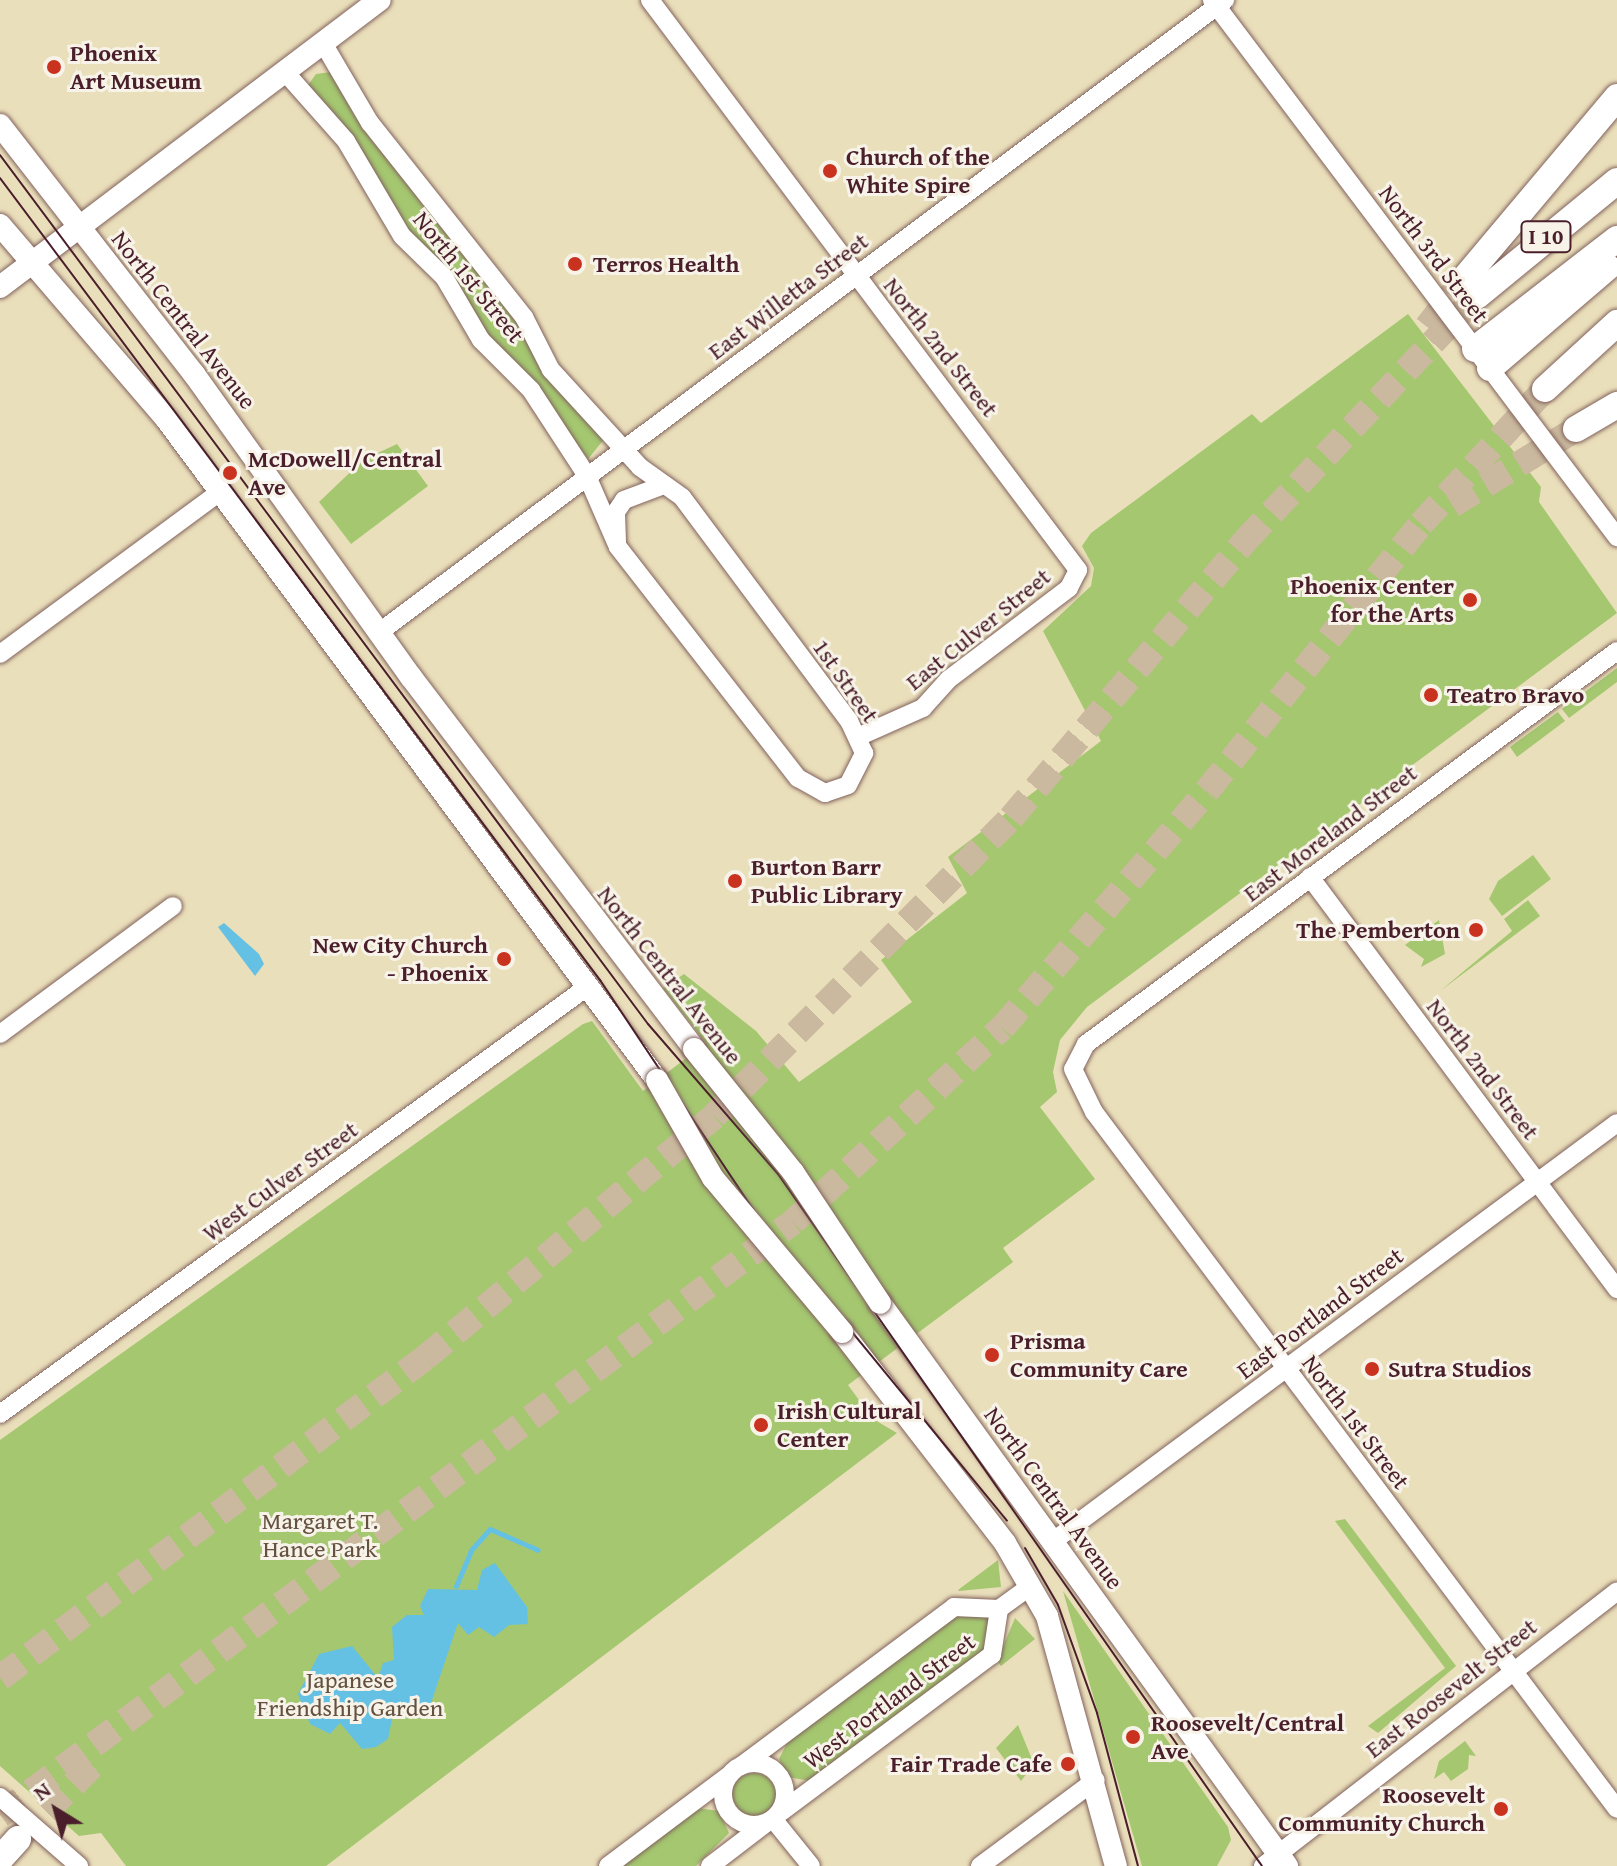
<!DOCTYPE html>
<html>
<head>
<meta charset="utf-8">
<style>
  body { margin:0 }
  #map { position:relative; width:1617px; height:1866px; overflow:hidden; background:#eadfbb; font-family:"Gentium Book Plus",serif }
  div>[style] { position:absolute }
  .green>* { inset:0; background:#a4c770 }
  .round { border-radius:50% }
  .water>* { inset:0; background:#65c1e3 }
  .stream>* { height:5px; margin:-2.5px; padding:0 2.5px; transform-origin:2.5px; border-radius:2.5px; background:#65c1e3 }
  .highway-tunnel>* { height:26px; margin-top:-13px; transform-origin:0; background:repeating-linear-gradient(90deg,#cab99e 0 26px,transparent 0 39px) }
  .roads { filter:drop-shadow(0 0 2px #82625d) drop-shadow(0 0 2px #82625d) }
  .minor>* { height:18px; margin:-9px; padding:0 9px; transform-origin:9px; border-radius:9px; background:#fff }
  .minor>.ring { margin:-9px; padding:0; box-sizing:content-box; background:none; border:18px solid #fff; border-radius:50% }
  .major>* { height:22px; margin:-11px; padding:0 11px; transform-origin:11px; border-radius:11px; background:#fff }
  .highway>* { height:26px; margin:-13px; padding:0 13px; transform-origin:13px; border-radius:13px; background:#fff }
  .tram>* { height:2px; margin:-1px; padding:0 1px; transform-origin:1px; border-radius:1px; background:#4a1f2b }
  .bridges { filter:drop-shadow(0 0 2px #82625d) drop-shadow(0 0 2px #82625d) }
  .major-bridge>* { height:22px; margin:-11px; padding:0 11px; transform-origin:11px; border-radius:11px; background:#fff }
  .dots>* { width:22px; height:22px; translate:-50% -50%; box-sizing:border-box; border:4px solid #f7f3e8; border-radius:50% }
  span { translate:-50% -50%; white-space:nowrap; text-align:center; line-height:1.15; -webkit-text-stroke:6px #f7f3e8; paint-order:stroke }
  .shield-label span { padding:2px 6px; background:#f7f3e8; border:2px solid; border-radius:6px; -webkit-text-stroke-width:0 }
  .shield-label { font-size:22px; color:#4a1f2b; font-weight:700 }
  .poi-label { font-size:24px; color:#4a1f2b; font-weight:700 }
  .left { translate:0 -50%; text-align:left }
  .right { translate:-100% -50%; text-align:right }
  .street-label { font-size:24px; color:#4a1f2b }
  .park-label { font-size:24px; color:#655140 }
  .north { position:absolute; left:16px; top:1770px; width:80px; height:80px; -webkit-text-stroke:6px #f7f3e8; paint-order:stroke; rotate:323deg; font-size:22px; font-weight:700; line-height:32px; text-align:center; color:#4a1f2b }
  .north::after { content:''; display:block; margin:auto; width:28px; height:36px; background:#4a1f2b; clip-path:polygon(50% 0,100% 100%,50% 72%,0 100%) }
</style>
</head>
<body>
<div id="map">
  <div class="green">
    <div style="clip-path:polygon(331px 72px,424px 207px,467px 249px,605px 438px,588px 459px,410px 238px,306px 88px,316px 74px)"></div>
    <div style="clip-path:polygon(1408px 314px,1541px 487px,1539px 502px,1617px 613px,1087px 1007px,1060px 1040px,1053px 1072px,1057px 1092px,1040px 1107px,1095px 1179px,1003px 1248px,1013px 1262px,848px 1385px,873px 1419px,897px 1433px,326px 1866px,126px 1866px,101px 1833px,79px 1836px,0 1766px,0 1440px,583px 1024px,592px 1021px,643px 1091px,706px 1043px,663px 988px,684px 974px,756px 1031px,799px 1082px,912px 1002px,881px 960px,967px 893px,948px 857px,1101px 741px,1043px 631px,1091px 586px,1094px 568px,1082px 546px,1091px 533px,1252px 414px,1261px 423px)"></div>
    <div style="clip-path:polygon(397px 444px,428px 486px,351px 544px,319px 502px,363px 460px)"></div>
    <div style="clip-path:polygon(1617px 668px,1617px 682px,1569px 718px,1562px 709px)"></div>
    <div style="clip-path:polygon(1558px 712px,1565px 721px,1517px 757px,1510px 747px)"></div>
    <div style="clip-path:polygon(1533px 855px,1551px 879px,1502px 916px,1489px 899px,1498px 881px)"></div>
    <div style="clip-path:polygon(1528px 900px,1540px 916px,1440px 991px,1512px 931px,1504px 919px)"></div>
    <div style="clip-path:polygon(1439px 920px,1445px 954px,1421px 967px,1424px 959px,1405px 945px)"></div>
    <div style="clip-path:polygon(1345px 1519px,1456px 1666px,1378px 1733px,1368px 1726px,1445px 1668px,1335px 1521px)"></div>
    <div style="clip-path:polygon(998px 1560px,1001px 1587px,959px 1591px,958px 1590px)"></div>
    <div style="clip-path:polygon(1063px 1591px,1228px 1827px,1231px 1840px,1217px 1866px,1142px 1866px)"></div>
    <div style="clip-path:polygon(960px 1612px,991px 1617px,991px 1647px,811px 1781px,787px 1777px,779px 1759px,788px 1741px)"></div>
    <div style="clip-path:polygon(1015px 1618px,1035px 1639px,1001px 1666px,997px 1661px)"></div>
    <div style="clip-path:polygon(1018px 1725px,1034px 1764px,1021px 1781px,996px 1748px)"></div>
    <div style="clip-path:polygon(1465px 1741px,1476px 1756px,1469px 1755px,1468px 1769px,1451px 1781px,1444px 1772px,1434px 1779px,1439px 1761px)"></div>
    <div class="round" style="left:732px;top:1773px;width:44px;height:44px"></div>
    <div style="clip-path:polygon(697px 1808px,719px 1811px,729px 1833px,696px 1866px,621px 1866px)"></div>
  </div>
  <div class="water">
    <div style="clip-path:polygon(224px 923px,259px 954px,264px 964px,255px 976px,218px 927px)"></div>
    <div style="clip-path:polygon(495px 1563px,527px 1607px,528px 1624px,509px 1625px,494px 1637px,479px 1627px,468px 1635px,458px 1623px,430px 1706px,393px 1714px,388px 1739px,376px 1747px,362px 1749px,340px 1723px,330px 1734px,310px 1724px,298px 1694px,319px 1654px,352px 1646px,378px 1678px,383px 1663px,394px 1660px,392px 1627px,407px 1615px,424px 1615px,420px 1606px,428px 1589px,477px 1590px,482px 1570px)"></div>
  </div>
  <div class="stream">
    <div style="left:456px;top:1586px;width:39px;rotate:-67deg"></div>
    <div style="left:471px;top:1550px;width:28px;rotate:-48deg"></div>
    <div style="left:490px;top:1529px;width:52px;rotate:23.6deg"></div>
  </div>
  <div class="highway-tunnel">
    <div style="left:1427px;top:327px;width:61px;rotate:-52.4deg"></div>
    <div style="left:1452px;top:505px;width:145px;rotate:-31.5deg"></div>
    <div style="left:0;top:1678px;width:532px;rotate:-36.98deg"></div>
    <div style="left:425px;top:1358px;width:377px;rotate:-39.9deg"></div>
    <div style="left:714px;top:1116px;width:421px;rotate:-45.1deg"></div>
    <div style="left:1011px;top:818px;width:363px;rotate:-49.8deg"></div>
    <div style="left:1245px;top:541px;width:337px;rotate:-46.6deg"></div>
    <div style="left:0;top:1815px;width:990px;rotate:-36.79deg"></div>
    <div style="left:793px;top:1222px;width:285px;rotate:-42.9deg"></div>
    <div style="left:1002px;top:1028px;width:313px;rotate:-49.1deg"></div>
    <div style="left:1207px;top:791px;width:342px;rotate:-51.3deg"></div>
    <div style="left:1421px;top:524px;width:183px;rotate:-47.4deg"></div>
    <div style="left:18px;top:1839px;width:114px;rotate:-44.6deg"></div>
  </div>
  <div class="roads">
    <div class="minor">
      <div style="left:650px;top:0;width:713px;rotate:53.1deg"></div>
      <div style="left:1078px;top:570px;width:20px;rotate:117deg"></div>
      <div style="left:1069px;top:588px;width:152px;rotate:142.8deg"></div>
      <div style="left:948px;top:680px;width:38px;rotate:132deg"></div>
      <div style="left:923px;top:708px;width:71px;rotate:156deg"></div>
      <div style="left:1212px;top:0;width:673px;rotate:52.98deg"></div>
      <div style="left:285px;top:72px;width:92px;rotate:48.5deg"></div>
      <div style="left:346px;top:141px;width:110px;rotate:59.5deg"></div>
      <div style="left:402px;top:236px;width:59px;rotate:44.3deg"></div>
      <div style="left:444px;top:277px;width:73px;rotate:59.6deg"></div>
      <div style="left:481px;top:340px;width:71px;rotate:45deg"></div>
      <div style="left:531px;top:390px;width:103px;rotate:56.9deg"></div>
      <div style="left:587px;top:476px;width:77px;rotate:66.4deg"></div>
      <div style="left:618px;top:547px;width:293px;rotate:52.1deg"></div>
      <div style="left:798px;top:778px;width:31px;rotate:29deg"></div>
      <div style="left:825px;top:793px;width:24px;rotate:-19deg"></div>
      <div style="left:848px;top:785px;width:36px;rotate:-63deg"></div>
      <div style="left:864px;top:753px;width:35px;rotate:-115deg"></div>
      <div style="left:849px;top:721px;width:279px;rotate:-126.7deg"></div>
      <div style="left:682px;top:497px;width:52px;rotate:-144.5deg"></div>
      <div style="left:640px;top:467px;width:132px;rotate:-132.5deg"></div>
      <div style="left:551px;top:370px;width:59px;rotate:-117deg"></div>
      <div style="left:524px;top:317px;width:248px;rotate:-128.4deg"></div>
      <div style="left:370px;top:123px;width:93px;rotate:-120.4deg"></div>
      <div style="left:617px;top:542px;width:30px;rotate:-92deg"></div>
      <div style="left:616px;top:512px;width:14px;rotate:-56deg"></div>
      <div style="left:624px;top:500px;width:43px;rotate:-20.6deg"></div>
      <div style="left:381px;top:631px;width:1054px;rotate:-36.78deg"></div>
      <div style="left:1617px;top:651px;width:661px;rotate:143.49deg"></div>
      <div style="left:1086px;top:1044px;width:28px;rotate:117deg"></div>
      <div style="left:1073px;top:1069px;width:48px;rotate:64deg"></div>
      <div style="left:1094px;top:1112px;width:871px;rotate:53.12deg"></div>
      <div style="left:0;top:654px;width:275px;rotate:-36.4deg"></div>
      <div style="left:1310px;top:877px;width:514px;rotate:53.31deg"></div>
      <div style="left:0;top:1034px;width:215px;rotate:-36.5deg"></div>
      <div style="left:0;top:1414px;width:726px;rotate:-36.03deg"></div>
      <div style="left:1052px;top:1542px;width:703px;rotate:-36.56deg"></div>
      <div style="left:999px;top:1609px;width:39px;rotate:-36deg"></div>
      <div class="ring" style="left:723px;top:1763px;width:44px;height:44px"></div>
      <div style="left:741px;top:1766px;width:266px;rotate:-36.7deg"></div>
      <div style="left:954px;top:1607px;width:45px;rotate:2.5deg"></div>
      <div style="left:0;top:1797px;width:105px;rotate:41.1deg"></div>
      <div style="left:777px;top:1815px;width:268px;rotate:-36.7deg"></div>
      <div style="left:992px;top:1655px;width:47px;rotate:-81.3deg"></div>
      <div style="left:773px;top:1819px;width:60px;rotate:51deg"></div>
      <div style="left:608px;top:1866px;width:151px;rotate:-36.9deg"></div>
      <div style="left:710px;top:1866px;width:69px;rotate:-37.4deg"></div>
      <div style="left:980px;top:1866px;width:144px;rotate:-36.6deg"></div>
      <div style="left:1263px;top:1866px;width:448px;rotate:-37.8deg"></div>
    </div>
    <div class="major">
      <div style="left:0;top:125px;width:316px;rotate:52.1deg"></div>
      <div style="left:194px;top:374px;width:373px;rotate:54.4deg"></div>
      <div style="left:411px;top:677px;width:467px;rotate:52.7deg"></div>
      <div style="left:0;top:225px;width:257px;rotate:49.4deg"></div>
      <div style="left:167px;top:420px;width:822px;rotate:53.41deg"></div>
      <div style="left:0;top:287px;width:476px;rotate:-37.1deg"></div>
      <div style="left:880px;top:1303px;width:695px;rotate:54.14deg"></div>
      <div style="left:842px;top:1332px;width:267px;rotate:52.3deg"></div>
      <div style="left:1005px;top:1543px;width:84px;rotate:60.1deg"></div>
      <div style="left:1047px;top:1616px;width:259px;rotate:74.6deg"></div>
    </div>
    <div class="highway">
      <div style="left:1464px;top:279px;width:238px;rotate:-49.9deg"></div>
      <div style="left:1477px;top:296px;width:181px;rotate:-39.4deg"></div>
      <div style="left:1475px;top:349px;width:180px;rotate:-37.8deg"></div>
      <div style="left:1490px;top:368px;width:155px;rotate:-40.6deg"></div>
      <div style="left:1545px;top:389px;width:98px;rotate:-42.5deg"></div>
      <div style="left:1576px;top:429px;width:48px;rotate:-30.3deg"></div>
      <div style="left:0;top:1859px;width:27px;rotate:-48deg"></div>
    </div>
  </div>
  <div class="tram">
    <div style="left:0;top:155px;width:1084px;rotate:53.29deg"></div>
    <div style="left:648px;top:1024px;width:198px;rotate:49.1deg"></div>
    <div style="left:778px;top:1174px;width:844px;rotate:55.03deg"></div>
    <div style="left:0;top:178px;width:1002px;rotate:53.2deg"></div>
    <div style="left:600px;top:980px;width:288px;rotate:56.3deg"></div>
    <div style="left:760px;top:1220px;width:389px;rotate:50.6deg"></div>
    <div style="left:1025px;top:1548px;width:66px;rotate:59.9deg"></div>
    <div style="left:1058px;top:1605px;width:115px;rotate:70.1deg"></div>
    <div style="left:1097px;top:1713px;width:158px;rotate:75deg"></div>
  </div>
  <div class="bridges">
    <div class="major-bridge">
      <div style="left:694px;top:1049px;width:158px;rotate:51.2deg"></div>
      <div style="left:793px;top:1172px;width:157px;rotate:56.4deg"></div>
      <div style="left:657px;top:1080px;width:113px;rotate:60.3deg"></div>
      <div style="left:713px;top:1178px;width:201px;rotate:50deg"></div>
    </div>
  </div>
  <div class="dots">
    <div style="left:54px;top:67px;background:#c8321e"></div>
    <div style="left:830px;top:171px;background:#c8321e"></div>
    <div style="left:575px;top:264px;background:#c8321e"></div>
    <div style="left:230px;top:473px;background:#c8321e"></div>
    <div style="left:1470px;top:600px;background:#c8321e"></div>
    <div style="left:1431px;top:695px;background:#c8321e"></div>
    <div style="left:735px;top:881px;background:#c8321e"></div>
    <div style="left:1476px;top:930px;background:#c8321e"></div>
    <div style="left:504px;top:959px;background:#c8321e"></div>
    <div style="left:992px;top:1355px;background:#c8321e"></div>
    <div style="left:1372px;top:1369px;background:#c8321e"></div>
    <div style="left:761px;top:1425px;background:#c8321e"></div>
    <div style="left:1133px;top:1737px;background:#c8321e"></div>
    <div style="left:1068px;top:1764px;background:#c8321e"></div>
    <div style="left:1501px;top:1809px;background:#c8321e"></div>
  </div>
  <div class="shield-label">
    <span style="left:1546px;top:237px">I 10</span>
  </div>
  <div class="poi-label">
    <span class="left" style="left:70px;top:67px">Phoenix<br>Art Museum</span>
    <span class="left" style="left:846px;top:171px">Church of the<br>White Spire</span>
    <span class="left" style="left:593px;top:264px">Terros Health</span>
    <span class="left" style="left:248px;top:473px">McDowell/Central<br>Ave</span>
    <span class="right" style="left:1454px;top:600px">Phoenix Center<br>for the Arts</span>
    <span class="left" style="left:1447px;top:695px">Teatro Bravo</span>
    <span class="left" style="left:751px;top:881px">Burton Barr<br>Public Library</span>
    <span class="right" style="left:1460px;top:930px">The Pemberton</span>
    <span class="right" style="left:488px;top:959px">New City Church<br>- Phoenix</span>
    <span class="left" style="left:1010px;top:1355px">Prisma<br>Community Care</span>
    <span class="left" style="left:1388px;top:1369px">Sutra Studios</span>
    <span class="left" style="left:777px;top:1425px">Irish Cultural<br>Center</span>
    <span class="left" style="left:1151px;top:1737px">Roosevelt/Central<br>Ave</span>
    <span class="right" style="left:1052px;top:1764px">Fair Trade Cafe</span>
    <span class="right" style="left:1485px;top:1809px">Roosevelt<br>Community Church</span>
  </div>
  <div class="street-label">
    <span style="left:1434px;top:254px;rotate:53deg">North 3rd Street</span>
    <span style="left:469px;top:277px;rotate:51deg">North 1st Street</span>
    <span style="left:788px;top:296px;rotate:-37deg">East Willetta Street</span>
    <span style="left:184px;top:320px;rotate:52deg">North Central Avenue</span>
    <span style="left:941px;top:347px;rotate:52deg">North 2nd Street</span>
    <span style="left:978px;top:629px;rotate:-39deg">East Culver Street</span>
    <span style="left:846px;top:681px;rotate:55deg">1st Street</span>
    <span style="left:1330px;top:833px;rotate:-37deg">East Moreland Street</span>
    <span style="left:670px;top:975px;rotate:52deg">North Central Avenue</span>
    <span style="left:1483px;top:1069px;rotate:53deg">North 2nd Street</span>
    <span style="left:280px;top:1181px;rotate:-36deg">West Culver Street</span>
    <span style="left:1320px;top:1313px;rotate:-37deg">East Portland Street</span>
    <span style="left:1356px;top:1422px;rotate:53deg">North 1st Street</span>
    <span style="left:1054px;top:1498px;rotate:54deg">North Central Avenue</span>
    <span style="left:1451px;top:1688px;rotate:-38deg">East Roosevelt Street</span>
    <span style="left:889px;top:1701px;rotate:-37deg">West Portland Street</span>
  </div>
  <div class="park-label">
    <span style="left:320px;top:1535px">Margaret T.<br>Hance Park</span>
    <span style="left:350px;top:1694px">Japanese<br>Friendship Garden</span>
  </div>
  <div class="north">N</div>
</div>
</body>
</html>
